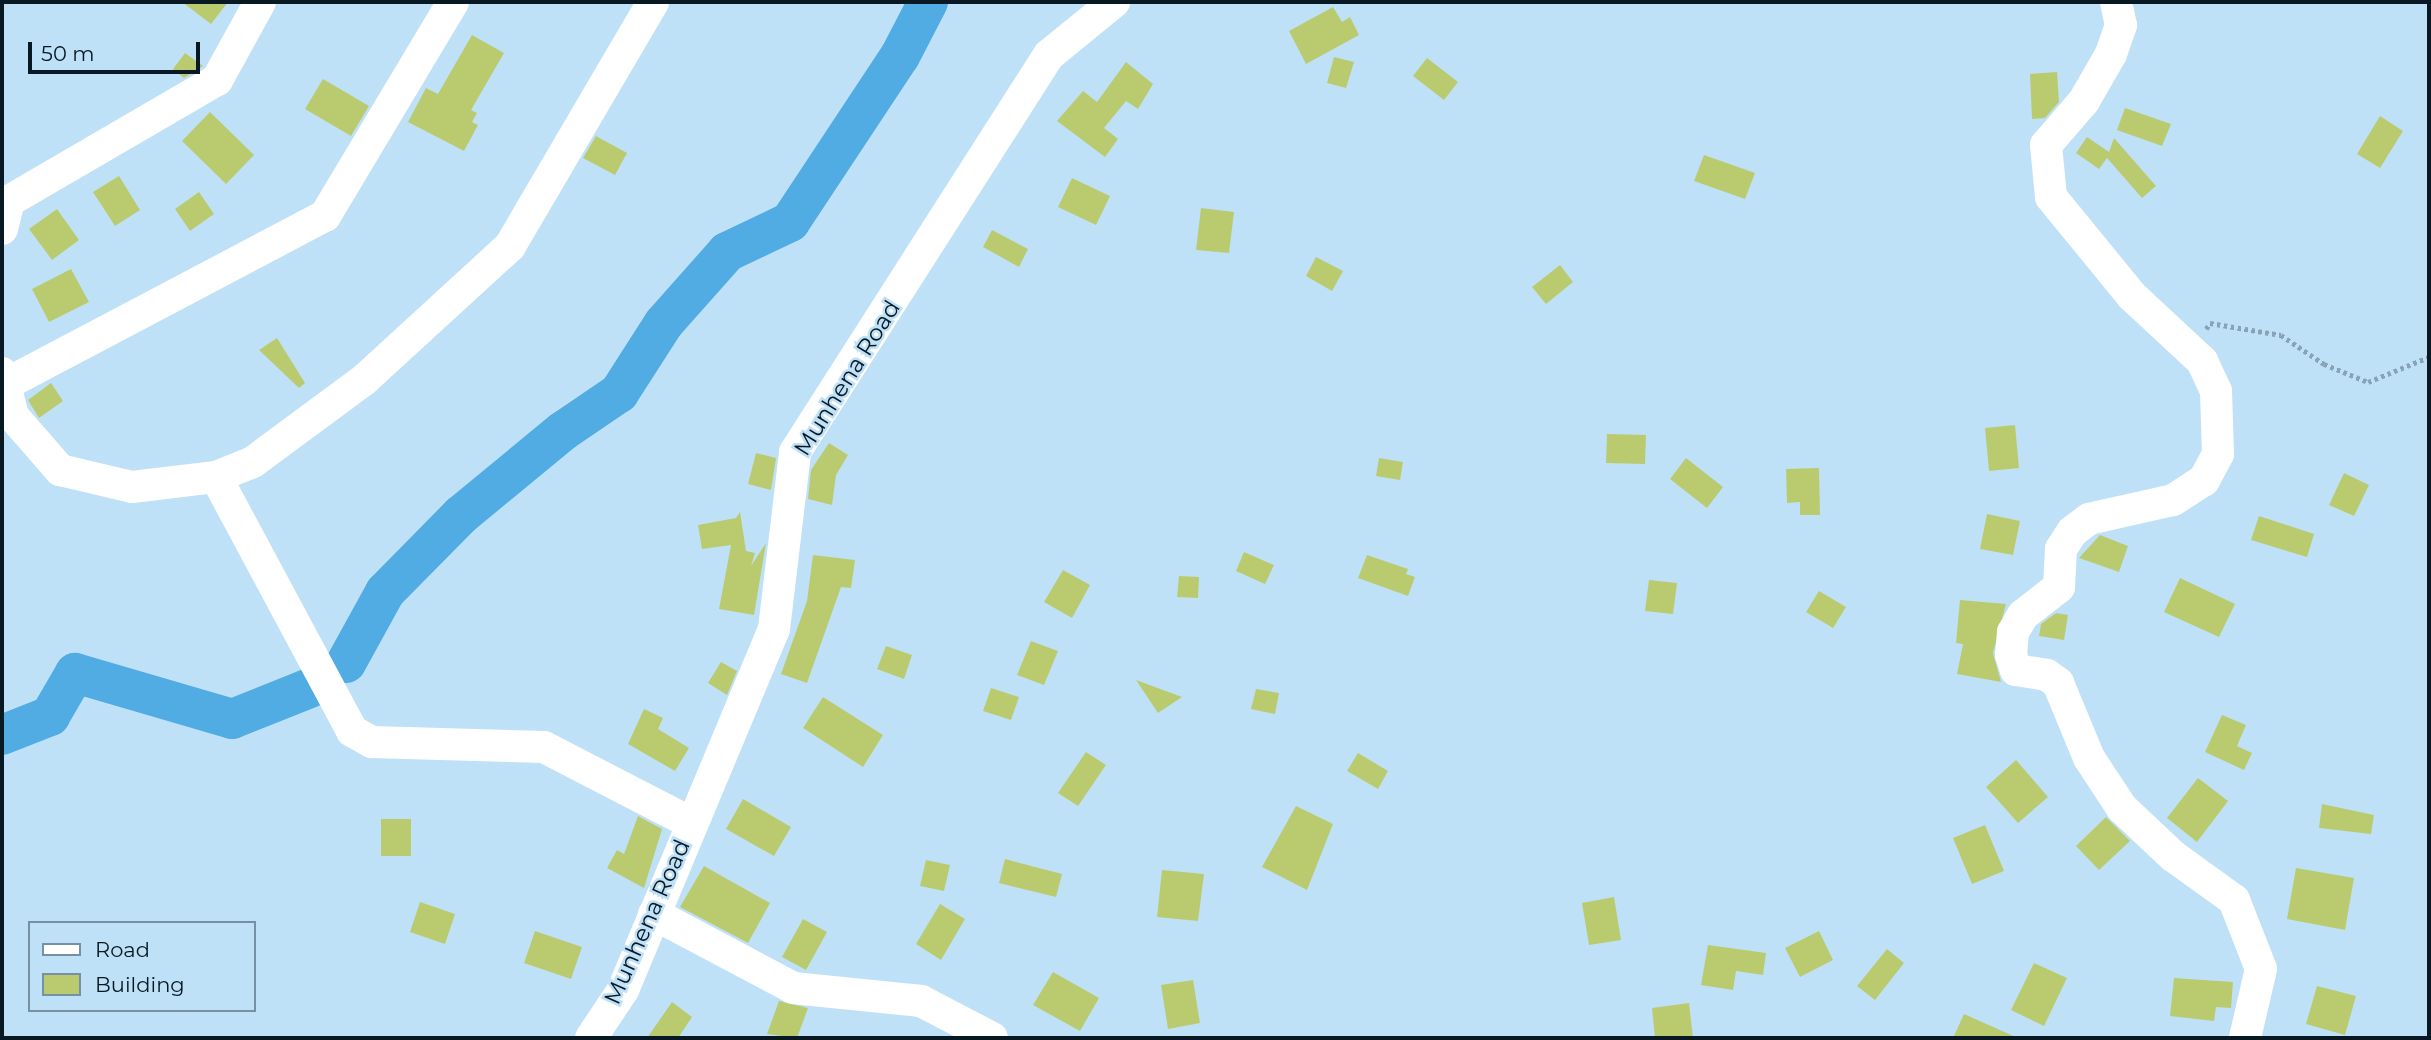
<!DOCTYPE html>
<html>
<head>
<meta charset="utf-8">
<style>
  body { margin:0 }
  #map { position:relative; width:2431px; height:1040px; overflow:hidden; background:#bfe1f8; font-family:Montserrat,sans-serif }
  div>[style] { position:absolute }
  .river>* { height:40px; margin:-20px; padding:0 20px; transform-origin:20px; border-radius:20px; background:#50ace3 }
  .building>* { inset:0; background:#bacb6f }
  .path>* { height:4.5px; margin-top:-2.25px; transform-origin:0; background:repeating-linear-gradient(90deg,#87a3b6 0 3.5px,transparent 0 7px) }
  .minor>* { height:32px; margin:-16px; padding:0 16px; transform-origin:16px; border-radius:16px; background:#fff }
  span { translate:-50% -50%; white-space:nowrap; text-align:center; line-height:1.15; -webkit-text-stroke:5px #bfe1f8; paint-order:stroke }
  .street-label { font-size:23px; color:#091923 }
  .frame { position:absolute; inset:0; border:4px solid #091923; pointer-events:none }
  .legend { position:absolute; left:28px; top:921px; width:228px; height:91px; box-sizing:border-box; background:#bfe1f8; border:2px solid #7691a3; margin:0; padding:9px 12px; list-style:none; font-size:21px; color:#091923 }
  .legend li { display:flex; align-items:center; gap:14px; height:35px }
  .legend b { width:35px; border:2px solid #7691a3 }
  .scale { position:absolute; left:28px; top:42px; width:172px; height:32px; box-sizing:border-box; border:4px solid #091923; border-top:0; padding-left:9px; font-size:21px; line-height:24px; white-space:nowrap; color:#091923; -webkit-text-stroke:5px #bfe1f8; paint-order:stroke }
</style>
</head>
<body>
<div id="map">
  <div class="river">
    <div style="left:346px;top:663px;width:81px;rotate:-61.2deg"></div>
    <div style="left:385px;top:592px;width:108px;rotate:-45.4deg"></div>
    <div style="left:461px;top:515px;width:132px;rotate:-39.5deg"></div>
    <div style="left:563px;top:431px;width:68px;rotate:-34.2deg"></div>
    <div style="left:619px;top:393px;width:83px;rotate:-57.3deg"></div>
    <div style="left:664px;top:323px;width:95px;rotate:-48.4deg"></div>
    <div style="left:727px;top:252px;width:70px;rotate:-25.5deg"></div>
    <div style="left:790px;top:222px;width:199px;rotate:-56.5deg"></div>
    <div style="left:900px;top:56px;width:61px;rotate:-62.6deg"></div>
    <div style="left:2px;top:735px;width:52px;rotate:-21.6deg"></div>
    <div style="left:50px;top:716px;width:50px;rotate:-59.8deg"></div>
    <div style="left:75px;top:673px;width:164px;rotate:16.3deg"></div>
    <div style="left:232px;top:719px;width:84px;rotate:-21.7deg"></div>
  </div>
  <div class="building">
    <div style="clip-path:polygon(182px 2px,228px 2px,211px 24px)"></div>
    <div style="clip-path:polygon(1333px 7px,1342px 22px,1350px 17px,1359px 35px,1306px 64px,1289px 31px)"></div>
    <div style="clip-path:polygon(472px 35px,504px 53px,471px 110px,477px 113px,472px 122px,478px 125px,464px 151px,408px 122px,426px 88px,438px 94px)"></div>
    <div style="clip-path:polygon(185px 53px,203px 66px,184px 78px,173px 69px)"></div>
    <div style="clip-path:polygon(1334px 57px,1354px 62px,1346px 88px,1327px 83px)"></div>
    <div style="clip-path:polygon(1427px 58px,1458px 82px,1444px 100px,1413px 76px)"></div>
    <div style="clip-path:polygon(1126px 62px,1153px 84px,1138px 109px,1126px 101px,1104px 128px,1118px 139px,1105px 157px,1057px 121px,1083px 91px,1097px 102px)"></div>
    <div style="clip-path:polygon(2057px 72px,2059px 102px,2045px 118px,2032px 119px,2030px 74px)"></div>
    <div style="clip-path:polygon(323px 79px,369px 106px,351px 136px,305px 109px)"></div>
    <div style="clip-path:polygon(2125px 108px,2171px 124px,2162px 146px,2117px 130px)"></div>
    <div style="clip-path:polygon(210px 112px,254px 155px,226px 184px,182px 141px)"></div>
    <div style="clip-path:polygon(2380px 116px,2403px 131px,2380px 168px,2357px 154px)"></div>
    <div style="clip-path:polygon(596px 136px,627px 153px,615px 175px,583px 158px)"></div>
    <div style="clip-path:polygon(2087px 137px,2109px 152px,2114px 138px,2156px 186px,2142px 198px,2107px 158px,2099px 169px,2076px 153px)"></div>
    <div style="clip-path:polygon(1704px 155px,1755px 173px,1745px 199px,1694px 181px)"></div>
    <div style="clip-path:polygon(119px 176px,140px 210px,115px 226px,93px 192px)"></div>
    <div style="clip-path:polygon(1072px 178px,1110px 196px,1096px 225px,1058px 207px)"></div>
    <div style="clip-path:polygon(199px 192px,214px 214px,190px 231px,175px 209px)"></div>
    <div style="clip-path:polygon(1201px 208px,1234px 212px,1229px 253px,1196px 250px)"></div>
    <div style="clip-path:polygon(57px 209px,79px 240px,52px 260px,29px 229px)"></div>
    <div style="clip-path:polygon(992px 230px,1028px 249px,1019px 267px,983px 247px)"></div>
    <div style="clip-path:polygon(1316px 257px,1343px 271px,1332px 291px,1306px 276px)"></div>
    <div style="clip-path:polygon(1560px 265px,1573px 282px,1546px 304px,1532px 287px)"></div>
    <div style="clip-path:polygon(71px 269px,89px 302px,49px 322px,32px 289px)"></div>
    <div style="clip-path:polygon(277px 338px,305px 383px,299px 388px,259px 350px)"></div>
    <div style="clip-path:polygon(51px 383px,63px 401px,39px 418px,28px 400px)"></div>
    <div style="clip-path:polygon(2015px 425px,2019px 468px,1989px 471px,1985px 428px)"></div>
    <div style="clip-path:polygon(1607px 434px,1646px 435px,1645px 464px,1606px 463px)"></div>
    <div style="clip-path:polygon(829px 443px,848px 455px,836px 475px,832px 505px,808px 499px,811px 470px)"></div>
    <div style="clip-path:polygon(756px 453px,776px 458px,771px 490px,748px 484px)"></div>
    <div style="clip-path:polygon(1379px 458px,1403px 462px,1400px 480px,1376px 476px)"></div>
    <div style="clip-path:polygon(1686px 458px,1723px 487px,1707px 508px,1670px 479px)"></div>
    <div style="clip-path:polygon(1819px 468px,1820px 515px,1800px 515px,1800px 502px,1787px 503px,1786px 469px)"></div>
    <div style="clip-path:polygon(2344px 473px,2369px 485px,2354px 516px,2329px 505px)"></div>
    <div style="clip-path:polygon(740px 512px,746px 551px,755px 553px,751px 566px,766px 543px,754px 615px,719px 609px,731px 545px,702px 549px,698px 525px,736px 518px)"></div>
    <div style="clip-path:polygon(1987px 514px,2020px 521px,2013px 555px,1980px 549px)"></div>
    <div style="clip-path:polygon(2259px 516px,2314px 534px,2307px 557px,2251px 540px)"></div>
    <div style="clip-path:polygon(2100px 535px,2128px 546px,2119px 572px,2079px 558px)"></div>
    <div style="clip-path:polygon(1244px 552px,1274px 565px,1265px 584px,1236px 571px)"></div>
    <div style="clip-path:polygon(813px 555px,855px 560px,851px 588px,841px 587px,807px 683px,781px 674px,807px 601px)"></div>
    <div style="clip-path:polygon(1367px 555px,1408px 569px,1406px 574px,1415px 577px,1408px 596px,1358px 578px)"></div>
    <div style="clip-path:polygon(1063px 570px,1090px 585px,1072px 618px,1044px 602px)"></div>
    <div style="clip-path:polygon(1179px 576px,1199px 577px,1198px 598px,1177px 597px)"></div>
    <div style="clip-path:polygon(2180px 578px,2235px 604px,2219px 637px,2164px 612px)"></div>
    <div style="clip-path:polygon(1649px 580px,1677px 583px,1673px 614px,1645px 611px)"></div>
    <div style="clip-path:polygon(1819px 591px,1846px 607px,1833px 628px,1806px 612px)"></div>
    <div style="clip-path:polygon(1960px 600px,2006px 604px,1993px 653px,2001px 682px,1957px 674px,1963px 644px,1956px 643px)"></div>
    <div style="clip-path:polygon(2056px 613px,2068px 615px,2064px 640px,2039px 636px,2041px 624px)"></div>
    <div style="clip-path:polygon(1031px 641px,1058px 651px,1044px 685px,1017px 675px)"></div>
    <div style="clip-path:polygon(886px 646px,912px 655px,904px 679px,877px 669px)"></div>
    <div style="clip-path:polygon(721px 662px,737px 671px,727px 695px,708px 683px)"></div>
    <div style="clip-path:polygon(1136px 680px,1182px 697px,1158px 713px)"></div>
    <div style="clip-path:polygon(991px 688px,1019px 697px,1011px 720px,983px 711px)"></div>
    <div style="clip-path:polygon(1256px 689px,1279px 693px,1275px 714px,1251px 709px)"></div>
    <div style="clip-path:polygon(823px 697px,883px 735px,863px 767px,803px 728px)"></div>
    <div style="clip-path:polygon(644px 709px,663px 718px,658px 729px,689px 748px,675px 771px,628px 744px)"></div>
    <div style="clip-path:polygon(2222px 715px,2246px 725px,2237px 746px,2252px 753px,2244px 770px,2205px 752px)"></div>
    <div style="clip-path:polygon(1086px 752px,1106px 765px,1078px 806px,1058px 793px)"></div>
    <div style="clip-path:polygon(1358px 753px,1388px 771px,1378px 789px,1347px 771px)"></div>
    <div style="clip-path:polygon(2016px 760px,2048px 797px,2018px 823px,1986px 787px)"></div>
    <div style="clip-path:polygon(2198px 778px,2228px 801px,2197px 842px,2167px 818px)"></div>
    <div style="clip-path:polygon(743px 799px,791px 827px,774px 856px,726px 829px)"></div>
    <div style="clip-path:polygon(2322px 804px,2374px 815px,2371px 834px,2319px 828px)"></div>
    <div style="clip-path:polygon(1296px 806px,1333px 824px,1307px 890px,1262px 867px)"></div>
    <div style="clip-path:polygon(638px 816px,662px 829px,644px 888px,607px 868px,617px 850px,624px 854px)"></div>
    <div style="clip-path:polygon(2106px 817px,2130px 841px,2099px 870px,2076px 846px)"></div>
    <div style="clip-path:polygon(381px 819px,411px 819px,411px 856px,381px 856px)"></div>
    <div style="clip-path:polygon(1985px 825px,2004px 871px,1972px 884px,1953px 838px)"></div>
    <div style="clip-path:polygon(1005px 859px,1062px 874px,1056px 897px,999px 883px)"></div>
    <div style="clip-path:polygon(926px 860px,950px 865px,944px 891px,920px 886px)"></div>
    <div style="clip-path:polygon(704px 866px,770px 903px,748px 943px,680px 907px)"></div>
    <div style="clip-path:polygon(2296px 868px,2354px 878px,2345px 930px,2287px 919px)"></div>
    <div style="clip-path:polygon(1162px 870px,1204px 874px,1198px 921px,1157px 917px)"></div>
    <div style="clip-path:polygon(1614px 897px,1621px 940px,1589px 945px,1582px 903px)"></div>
    <div style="clip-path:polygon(420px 902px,455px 914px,445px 944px,410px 932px)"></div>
    <div style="clip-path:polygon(940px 904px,965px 919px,941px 960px,916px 944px)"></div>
    <div style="clip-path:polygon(803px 919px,827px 932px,806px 970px,782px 957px)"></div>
    <div style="clip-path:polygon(535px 931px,582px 947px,571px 979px,524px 963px)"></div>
    <div style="clip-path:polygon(1819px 931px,1833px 960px,1800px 977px,1785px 948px)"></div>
    <div style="clip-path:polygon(1708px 945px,1766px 953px,1763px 975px,1736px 971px,1733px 990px,1701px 985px)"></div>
    <div style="clip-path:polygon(1887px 949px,1904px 963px,1875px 1000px,1857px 986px)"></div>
    <div style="clip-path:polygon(2034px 963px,2067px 978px,2044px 1026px,2011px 1010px)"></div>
    <div style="clip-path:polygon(1053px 972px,1099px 998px,1080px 1031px,1033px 1005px)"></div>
    <div style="clip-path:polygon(2174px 978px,2233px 982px,2231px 1008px,2216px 1007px,2214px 1021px,2170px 1016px)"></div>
    <div style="clip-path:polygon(1193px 980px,1200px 1023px,1168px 1029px,1161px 985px)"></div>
    <div style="clip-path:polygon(2317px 986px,2356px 996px,2345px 1035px,2306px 1024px)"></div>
    <div style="clip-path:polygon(779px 1001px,808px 1008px,797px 1038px,767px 1034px)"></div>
    <div style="clip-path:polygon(672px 1002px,692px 1017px,678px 1038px,647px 1038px)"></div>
    <div style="clip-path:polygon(1689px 1003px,1693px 1038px,1655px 1038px,1652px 1008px)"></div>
    <div style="clip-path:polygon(1964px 1014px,2018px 1038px,1953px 1038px)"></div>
  </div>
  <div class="path">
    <div style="left:2206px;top:329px;width:7px;rotate:-56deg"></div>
    <div style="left:2210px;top:323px;width:72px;rotate:9.6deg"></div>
    <div style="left:2281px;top:335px;width:52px;rotate:34deg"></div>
    <div style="left:2324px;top:364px;width:48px;rotate:22.2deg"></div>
    <div style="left:2368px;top:382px;width:66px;rotate:-22.3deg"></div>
  </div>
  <div class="minor">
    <div style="left:2116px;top:2px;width:24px;rotate:78deg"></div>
    <div style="left:2121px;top:25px;width:31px;rotate:109deg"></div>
    <div style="left:2111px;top:54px;width:54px;rotate:119.9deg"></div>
    <div style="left:2084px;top:101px;width:58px;rotate:130.8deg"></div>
    <div style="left:2046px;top:145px;width:52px;rotate:84.5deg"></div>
    <div style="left:2051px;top:197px;width:128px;rotate:50.7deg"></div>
    <div style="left:2132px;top:296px;width:96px;rotate:42.9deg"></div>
    <div style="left:2202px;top:361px;width:33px;rotate:65deg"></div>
    <div style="left:2216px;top:391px;width:63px;rotate:88.2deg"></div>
    <div style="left:2218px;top:454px;width:30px;rotate:118deg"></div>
    <div style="left:2204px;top:480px;width:37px;rotate:147deg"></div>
    <div style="left:2173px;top:500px;width:86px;rotate:167.3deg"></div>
    <div style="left:2089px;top:519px;width:21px;rotate:143deg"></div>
    <div style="left:2072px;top:532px;width:20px;rotate:123deg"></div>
    <div style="left:2061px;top:549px;width:38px;rotate:93deg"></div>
    <div style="left:2059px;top:587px;width:46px;rotate:142.1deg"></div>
    <div style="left:2023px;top:615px;width:20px;rotate:120deg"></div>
    <div style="left:2013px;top:632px;width:23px;rotate:95deg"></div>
    <div style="left:2011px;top:655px;width:16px;rotate:72deg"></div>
    <div style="left:2016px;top:670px;width:31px;rotate:9deg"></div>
    <div style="left:2047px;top:675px;width:14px;rotate:36deg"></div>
    <div style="left:2058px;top:683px;width:81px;rotate:67.5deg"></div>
    <div style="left:2089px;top:758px;width:60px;rotate:56.6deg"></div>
    <div style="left:2122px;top:808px;width:70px;rotate:43.3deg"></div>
    <div style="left:2173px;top:856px;width:75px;rotate:35.8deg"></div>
    <div style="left:2234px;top:900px;width:74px;rotate:68.6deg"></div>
    <div style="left:2261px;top:969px;width:71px;rotate:103.1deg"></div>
    <div style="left:2px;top:229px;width:29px;rotate:-76deg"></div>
    <div style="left:9px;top:201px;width:241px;rotate:-30.2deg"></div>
    <div style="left:217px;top:80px;width:89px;rotate:-61.1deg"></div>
    <div style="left:2px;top:373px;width:44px;rotate:75.7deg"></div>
    <div style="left:13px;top:416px;width:72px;rotate:49deg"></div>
    <div style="left:60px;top:470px;width:74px;rotate:13.3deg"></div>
    <div style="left:132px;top:487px;width:85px;rotate:-6.8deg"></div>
    <div style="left:216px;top:477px;width:288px;rotate:61.8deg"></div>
    <div style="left:352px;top:731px;width:23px;rotate:29deg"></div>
    <div style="left:372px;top:742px;width:172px;rotate:1.7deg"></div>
    <div style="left:544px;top:747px;width:165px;rotate:27.3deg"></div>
    <div style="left:4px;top:385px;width:363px;rotate:-27.8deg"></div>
    <div style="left:325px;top:216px;width:249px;rotate:-59.1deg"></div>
    <div style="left:216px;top:477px;width:40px;rotate:-22deg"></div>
    <div style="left:253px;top:462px;width:139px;rotate:-36.5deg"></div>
    <div style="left:365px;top:379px;width:197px;rotate:-42.5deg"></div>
    <div style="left:510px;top:246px;width:283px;rotate:-59.6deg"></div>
    <div style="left:654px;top:914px;width:157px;rotate:28deg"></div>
    <div style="left:793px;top:988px;width:129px;rotate:5.8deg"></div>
    <div style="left:921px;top:1001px;width:80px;rotate:27.5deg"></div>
    <div style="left:591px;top:1038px;width:58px;rotate:-56.3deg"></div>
    <div style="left:623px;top:990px;width:391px;rotate:-67.3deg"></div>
    <div style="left:774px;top:629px;width:178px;rotate:-83.2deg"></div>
    <div style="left:795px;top:452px;width:471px;rotate:-57.4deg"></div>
    <div style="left:1049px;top:55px;width:84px;rotate:-39.2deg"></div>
  </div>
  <div class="street-label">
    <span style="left:847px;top:378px;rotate:-58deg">Munhena Road</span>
    <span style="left:647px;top:922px;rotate:-66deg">Munhena Road</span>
  </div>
  <div class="frame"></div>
  <ul class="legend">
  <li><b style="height:9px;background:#fff"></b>Road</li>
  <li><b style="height:19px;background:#bacb6f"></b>Building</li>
  </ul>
  <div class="scale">50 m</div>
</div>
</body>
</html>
